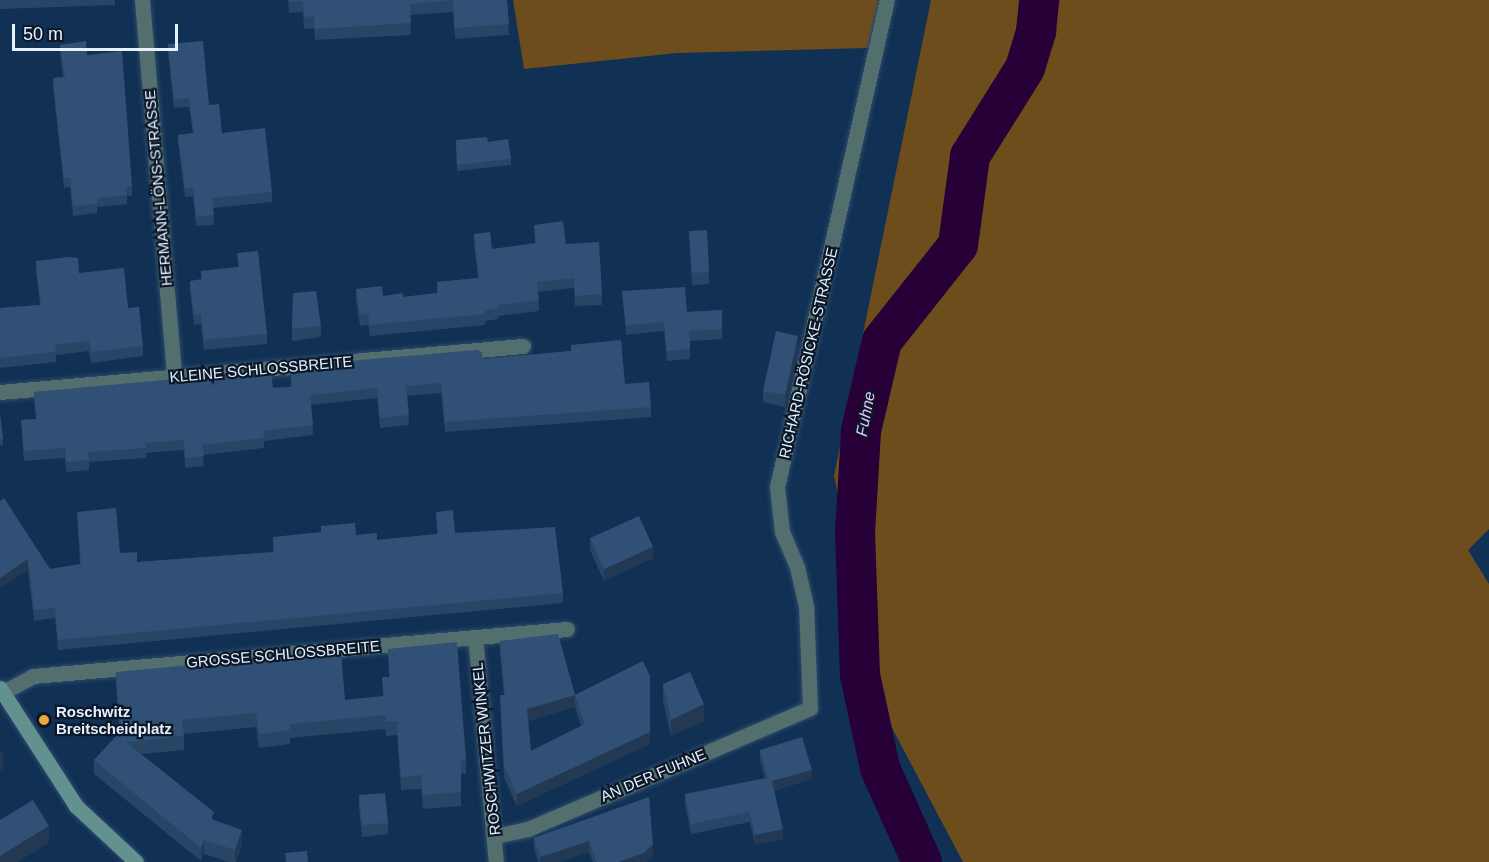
<!DOCTYPE html>
<html>
<head>
<meta charset="utf-8">
<style>
  body { margin:0 }
  #map { position:relative; width:1489px; height:862px; overflow:hidden; background:#103054; font-family:Helvetica,sans-serif }
  div>[style] { position:absolute }
  .green>* { inset:0; background:#6e4d1d }
  .river>* { height:40px; margin:-20px; padding:0 20px; transform-origin:20px; border-radius:20px; background:#260036 }
  .roads { filter:drop-shadow(0 0 2px #2e4b6c) drop-shadow(0 0 2px #2e4b6c) }
  .minor>* { height:15px; margin:-7.5px; padding:0 7.5px; transform-origin:7.5px; border-radius:7.5px; background:#526e6d }
  .secondary>* { height:15px; margin:-7.5px; padding:0 7.5px; transform-origin:7.5px; border-radius:7.5px; background:#639190 }
  .wall>* { inset:0; background:#294565 }
  .shaded-wall>* { inset:0; background:#223853 }
  .building>* { inset:0; background:#305076 }
  .dots>* { width:16px; height:16px; translate:-50% -50%; box-sizing:border-box; border:3px solid #0b1828; border-radius:50% }
  span { translate:-50% -50%; white-space:nowrap; text-align:center; line-height:1.15; -webkit-text-stroke:4.5px #0b1828; paint-order:stroke }
  .street-label { font-size:15px; color:#e6f1ff }
  .poi-label { font-size:15px; color:#e6f1ff; font-weight:700 }
  .left { translate:0 -50%; text-align:left }
  .water-label { font-size:16px; color:#e9c1ff; font-style:italic }
  .scale { position:absolute; left:12px; top:24px; width:166px; height:27px; box-sizing:border-box; border:3px solid #e6f1ff; border-top:0; padding-left:8px; font-size:18px; line-height:21px; white-space:nowrap; color:#e6f1ff; -webkit-text-stroke:4px #0b1828; paint-order:stroke }
</style>
</head>
<body>
<div id="map">
  <div class="green">
    <div style="clip-path:polygon(513px 0,879px 0,868px 48px,677px 53px,524px 69px)"></div>
    <div style="clip-path:polygon(931px 0,1489px 0,1489px 529px,1468px 550px,1489px 584px,1489px 862px,963px 862px,891px 726px,834px 476px)"></div>
  </div>
  <div class="river">
    <div style="left:922px;top:862px;width:103px;rotate:-114.1deg"></div>
    <div style="left:880px;top:768px;width:95px;rotate:-102.1deg"></div>
    <div style="left:860px;top:675px;width:142px;rotate:-92deg"></div>
    <div style="left:855px;top:533px;width:102px;rotate:-86.6deg"></div>
    <div style="left:861px;top:431px;width:92px;rotate:-76.9deg"></div>
    <div style="left:882px;top:341px;width:122px;rotate:-51.6deg"></div>
    <div style="left:958px;top:245px;width:90px;rotate:-82.3deg"></div>
    <div style="left:970px;top:156px;width:104px;rotate:-58deg"></div>
    <div style="left:1025px;top:68px;width:39px;rotate:-73deg"></div>
    <div style="left:1036px;top:31px;width:31px;rotate:-84deg"></div>
  </div>
  <div class="roads">
    <div class="minor">
      <div style="left:142px;top:0;width:377px;rotate:85.1deg"></div>
      <div style="left:0;top:392px;width:525px;rotate:-5.03deg"></div>
      <div style="left:475px;top:637px;width:226px;rotate:84.7deg"></div>
      <div style="left:3px;top:692px;width:34px;rotate:-28deg"></div>
      <div style="left:33px;top:676px;width:536px;rotate:-5.03deg"></div>
      <div style="left:495px;top:836px;width:34px;rotate:-12deg"></div>
      <div style="left:528px;top:829px;width:307px;rotate:-23.2deg"></div>
      <div style="left:810px;top:708px;width:102px;rotate:-92.2deg"></div>
      <div style="left:806px;top:606px;width:40px;rotate:-103deg"></div>
      <div style="left:797px;top:567px;width:38px;rotate:-113deg"></div>
      <div style="left:782px;top:532px;width:45px;rotate:-96.3deg"></div>
      <div style="left:777px;top:487px;width:499px;rotate:-77.3deg"></div>
    </div>
    <div class="secondary">
      <div style="left:0;top:688px;width:140px;rotate:57.2deg"></div>
      <div style="left:76px;top:806px;width:82px;rotate:43deg"></div>
    </div>
  </div>
  <div class="wall">
    <div style="clip-path:polygon(0 0,115px 0,115px 5px,0 9px)"></div>
    <div style="clip-path:polygon(288px 0,507px 0,509px 35px,455px 39px,453px 12px,410px 15px,411px 35px,315px 40px,314px 28px,304px 29px,303px 12px,289px 13px)"></div>
    <div style="clip-path:polygon(168px 44px,209px 105px,222px 133px,272px 192px,272px 202px,213px 208px,214px 225px,196px 226px,193px 196px,185px 197px,178px 144px,178px 135px,193px 133px,189px 107px,174px 108px,168px 54px)"></div>
    <div style="clip-path:polygon(60px 45px,87px 55px,132px 186px,132px 196px,127px 196px,127px 204px,97px 207px,97px 213px,73px 216px,70px 187px,64px 188px,53px 87px,53px 78px,63px 77px,60px 54px)"></div>
    <div style="clip-path:polygon(456px 140px,488px 142px,511px 159px,511px 165px,457px 171px)"></div>
    <div style="clip-path:polygon(534px 225px,566px 244px,602px 294px,602px 305px,575px 306px,574px 288px,538px 292px,539px 311px,498px 316px,498px 319px,485px 321px,485px 325px,370px 336px,368px 325px,360px 326px,356px 300px,356px 289px,383px 296px,403px 297px,437px 293px,437px 282px,478px 278px,474px 244px,474px 234px,492px 249px,535px 244px)"></div>
    <div style="clip-path:polygon(689px 231px,709px 272px,709px 284px,692px 285px)"></div>
    <div style="clip-path:polygon(237px 253px,267px 334px,267px 344px,204px 350px,201px 324px,194px 325px,190px 291px,190px 281px,201px 280px,201px 271px,238px 267px)"></div>
    <div style="clip-path:polygon(36px 261px,79px 273px,128px 308px,143px 346px,143px 356px,91px 363px,89px 351px,56px 355px,56px 362px,0 368px,0 308px,40px 305px,36px 271px)"></div>
    <div style="clip-path:polygon(622px 291px,687px 312px,722px 310px,722px 339px,690px 341px,690px 359px,667px 361px,664px 331px,626px 335px)"></div>
    <div style="clip-path:polygon(293px 293px,321px 326px,321px 337px,292px 341px)"></div>
    <div style="clip-path:polygon(571px 345px,625px 384px,651px 407px,651px 417px,445px 432px,441px 393px,407px 396px,409px 425px,380px 428px,377px 398px,311px 405px,313px 435px,264px 441px,264px 448px,203px 455px,204px 466px,185px 468px,184px 450px,146px 453px,146px 458px,89px 462px,89px 470px,66px 472px,65px 458px,24px 461px,21px 420px,36px 419px,34px 402px,34px 392px,291px 387px,483px 359px,571px 351px)"></div>
    <div style="clip-path:polygon(798px 348px,785px 407px,763px 402px,763px 391px)"></div>
    <div style="clip-path:polygon(0 415px,3px 439px,3px 445px,0 445px)"></div>
    <div style="clip-path:polygon(0 501px,50px 569px,80px 564px,77px 512px,120px 553px,137px 562px,273px 552px,273px 537px,356px 535px,377px 540px,437px 534px,436px 512px,455px 533px,563px 593px,563px 603px,58px 650px,55px 618px,34px 621px,28px 570px,0 588px)"></div>
    <div style="clip-path:polygon(590px 538px,653px 558px,604px 581px,590px 550px)"></div>
    <div style="clip-path:polygon(evenodd,500px 641px,575px 695px,650px 744px,517px 806px,504px 778px,500px 695px,504px 695px,500px 653px,500px 641px,575px 707px,581px 726px,531px 751px,528px 721px,575px 707px)"></div>
    <div style="clip-path:polygon(388px 649px,466px 760px,466px 774px,461px 774px,461px 806px,423px 809px,421px 789px,401px 790px,397px 735px,386px 736px,385px 729px,290px 738px,290px 744px,259px 748px,256px 727px,184px 734px,184px 750px,141px 754px,214px 820px,242px 844px,236px 862px,229px 862px,204px 854px,201px 861px,94px 774px,94px 760px,120px 737px,116px 686px,116px 672px,345px 700px,383px 696px,382px 677px,389px 677px)"></div>
    <div style="clip-path:polygon(663px 684px,704px 721px,671px 736px,663px 701px)"></div>
    <div style="clip-path:polygon(760px 750px,812px 779px,774px 791px,783px 839px,755px 845px,750px 822px,691px 834px,685px 804px,685px 794px,765px 778px,760px 760px)"></div>
    <div style="clip-path:polygon(359px 795px,388px 823px,388px 834px,362px 837px,359px 807px)"></div>
    <div style="clip-path:polygon(649px 797px,653px 856px,646px 862px,593px 862px,589px 852px,561px 862px,538px 862px,534px 849px,534px 838px)"></div>
  </div>
  <div class="shaded-wall">
    <div style="clip-path:polygon(798px 336px,798px 348px,785px 407px,785px 395px)"></div>
    <div style="clip-path:polygon(653px 547px,653px 558px,604px 581px,604px 569px)"></div>
    <div style="clip-path:polygon(28px 559px,28px 570px,0 588px,0 578px)"></div>
    <div style="clip-path:polygon(650px 676px,650px 744px,517px 806px,517px 794px)"></div>
    <div style="clip-path:polygon(575px 695px,575px 707px,527px 721px,527px 709px)"></div>
    <div style="clip-path:polygon(704px 704px,704px 721px,671px 736px,671px 720px)"></div>
    <div style="clip-path:polygon(3px 752px,3px 769px,0 770px,0 753px)"></div>
    <div style="clip-path:polygon(812px 770px,812px 779px,772px 791px,772px 781px)"></div>
    <div style="clip-path:polygon(49px 826px,49px 843px,18px 862px,0 862px,0 856px)"></div>
    <div style="clip-path:polygon(783px 829px,783px 839px,755px 845px,755px 835px)"></div>
    <div style="clip-path:polygon(242px 830px,242px 844px,235px 862px,235px 850px)"></div>
    <div style="clip-path:polygon(204px 840px,204px 854px,201px 861px,201px 848px)"></div>
    <div style="clip-path:polygon(589px 841px,589px 852px,561px 862px,540px 862px,540px 857px)"></div>
    <div style="clip-path:polygon(653px 844px,653px 856px,646px 862px,618px 862px)"></div>
  </div>
  <div class="building">
    <div style="clip-path:polygon(289px 0,507px 0,509px 24px,455px 28px,453px 0,410px 4px,411px 23px,315px 29px,314px 16px,304px 17px,303px 1px,289px 2px)"></div>
    <div style="clip-path:polygon(86px 41px,87px 55px,122px 51px,132px 186px,126px 187px,127px 195px,97px 198px,97px 204px,73px 206px,70px 178px,64px 178px,53px 78px,65px 77px,60px 45px)"></div>
    <div style="clip-path:polygon(203px 41px,209px 105px,219px 104px,222px 133px,265px 128px,272px 192px,212px 198px,214px 215px,196px 217px,193px 187px,185px 188px,178px 135px,194px 133px,189px 98px,174px 99px,168px 44px)"></div>
    <div style="clip-path:polygon(487px 137px,488px 142px,508px 139px,511px 159px,457px 165px,456px 140px)"></div>
    <div style="clip-path:polygon(563px 221px,566px 244px,599px 242px,602px 294px,575px 296px,574px 278px,537px 282px,539px 300px,498px 305px,498px 308px,485px 310px,485px 314px,370px 325px,368px 314px,360px 315px,356px 289px,382px 286px,383px 296px,403px 293px,403px 297px,438px 293px,437px 282px,479px 278px,474px 234px,490px 232px,492px 249px,536px 243px,534px 225px)"></div>
    <div style="clip-path:polygon(707px 230px,709px 272px,692px 273px,689px 231px)"></div>
    <div style="clip-path:polygon(258px 251px,267px 334px,204px 340px,201px 314px,194px 315px,190px 281px,202px 279px,201px 271px,239px 267px,237px 253px)"></div>
    <div style="clip-path:polygon(69px 257px,78px 258px,79px 273px,124px 268px,128px 308px,139px 307px,143px 346px,91px 352px,89px 341px,55px 345px,56px 352px,0 358px,0 308px,41px 305px,36px 261px)"></div>
    <div style="clip-path:polygon(685px 287px,687px 312px,722px 310px,722px 329px,689px 331px,690px 349px,667px 351px,664px 322px,626px 325px,622px 291px)"></div>
    <div style="clip-path:polygon(316px 291px,321px 326px,292px 329px,293px 293px)"></div>
    <div style="clip-path:polygon(776px 331px,798px 336px,785px 395px,763px 391px)"></div>
    <div style="clip-path:polygon(621px 340px,625px 384px,649px 382px,651px 407px,445px 422px,441px 383px,406px 386px,409px 415px,380px 418px,377px 388px,310px 395px,313px 425px,263px 431px,264px 438px,202px 445px,204px 456px,185px 458px,184px 440px,145px 443px,146px 448px,88px 452px,89px 460px,66px 462px,65px 448px,24px 451px,21px 420px,37px 419px,34px 392px,271px 370px,273px 388px,291px 387px,291px 366px,477px 350px,482px 352px,483px 359px,571px 351px,571px 345px)"></div>
    <div style="clip-path:polygon(0 415px,3px 439px,0 439px)"></div>
    <div style="clip-path:polygon(4px 498px,50px 569px,81px 564px,77px 512px,116px 508px,120px 553px,137px 552px,137px 562px,274px 552px,273px 537px,321px 532px,321px 526px,355px 523px,356px 535px,377px 533px,377px 540px,438px 534px,436px 512px,453px 510px,455px 533px,555px 527px,563px 593px,58px 640px,55px 608px,34px 610px,28px 559px,0 578px,0 501px)"></div>
    <div style="clip-path:polygon(639px 516px,653px 547px,604px 569px,590px 538px)"></div>
    <div style="clip-path:polygon(evenodd,558px 634px,575px 695px,643px 661px,650px 676px,650px 732px,517px 794px,504px 766px,500px 695px,505px 695px,500px 641px,558px 634px,575px 695px,585px 724px,531px 751px,527px 709px,575px 695px)"></div>
    <div style="clip-path:polygon(457px 642px,466px 760px,461px 760px,461px 792px,423px 795px,421px 775px,401px 777px,397px 721px,386px 722px,385px 715px,289px 724px,290px 730px,259px 734px,256px 713px,182px 720px,184px 736px,126px 742px,214px 812px,211px 819px,242px 830px,235px 850px,204px 840px,201px 848px,94px 760px,117px 735px,121px 738px,116px 672px,341px 651px,345px 700px,384px 696px,382px 677px,390px 677px,388px 649px)"></div>
    <div style="clip-path:polygon(690px 672px,704px 704px,671px 720px,663px 684px)"></div>
    <div style="clip-path:polygon(802px 737px,812px 770px,772px 781px,783px 829px,755px 835px,750px 812px,691px 824px,685px 794px,768px 778px,760px 750px)"></div>
    <div style="clip-path:polygon(385px 793px,388px 823px,362px 825px,359px 795px)"></div>
    <div style="clip-path:polygon(649px 797px,653px 844px,644px 853px,618px 862px,597px 862px,589px 841px,540px 857px,534px 838px)"></div>
    <div style="clip-path:polygon(33px 800px,49px 826px,0 856px,0 820px)"></div>
    <div style="clip-path:polygon(307px 851px,308px 862px,286px 862px,285px 853px)"></div>
  </div>
  <div class="dots">
    <div style="left:44px;top:720px;background:#eea83c"></div>
  </div>
  <div class="street-label">
    <span style="left:158px;top:188px;rotate:-95deg">HERMANN-LÖNS-STRASSE</span>
    <span style="left:808px;top:353px;rotate:-77deg">RICHARD-RÖSICKE-STRASSE</span>
    <span style="left:261px;top:369px;rotate:-5deg">KLEINE SCHLOSSBREITE</span>
    <span style="left:283px;top:654px;rotate:-5deg">GROSSE SCHLOSSBREITE</span>
    <span style="left:486px;top:749px;rotate:-96deg">ROSCHWITZER WINKEL</span>
    <span style="left:653px;top:775px;rotate:-23deg">AN DER FUHNE</span>
  </div>
  <div class="poi-label">
    <span class="left" style="left:56px;top:720px">Roschwitz<br>Breitscheidplatz</span>
  </div>
  <div class="water-label">
    <span style="left:866px;top:414px;rotate:-79deg">Fuhne</span>
  </div>
  <div class="scale">50 m</div>
</div>
</body>
</html>
